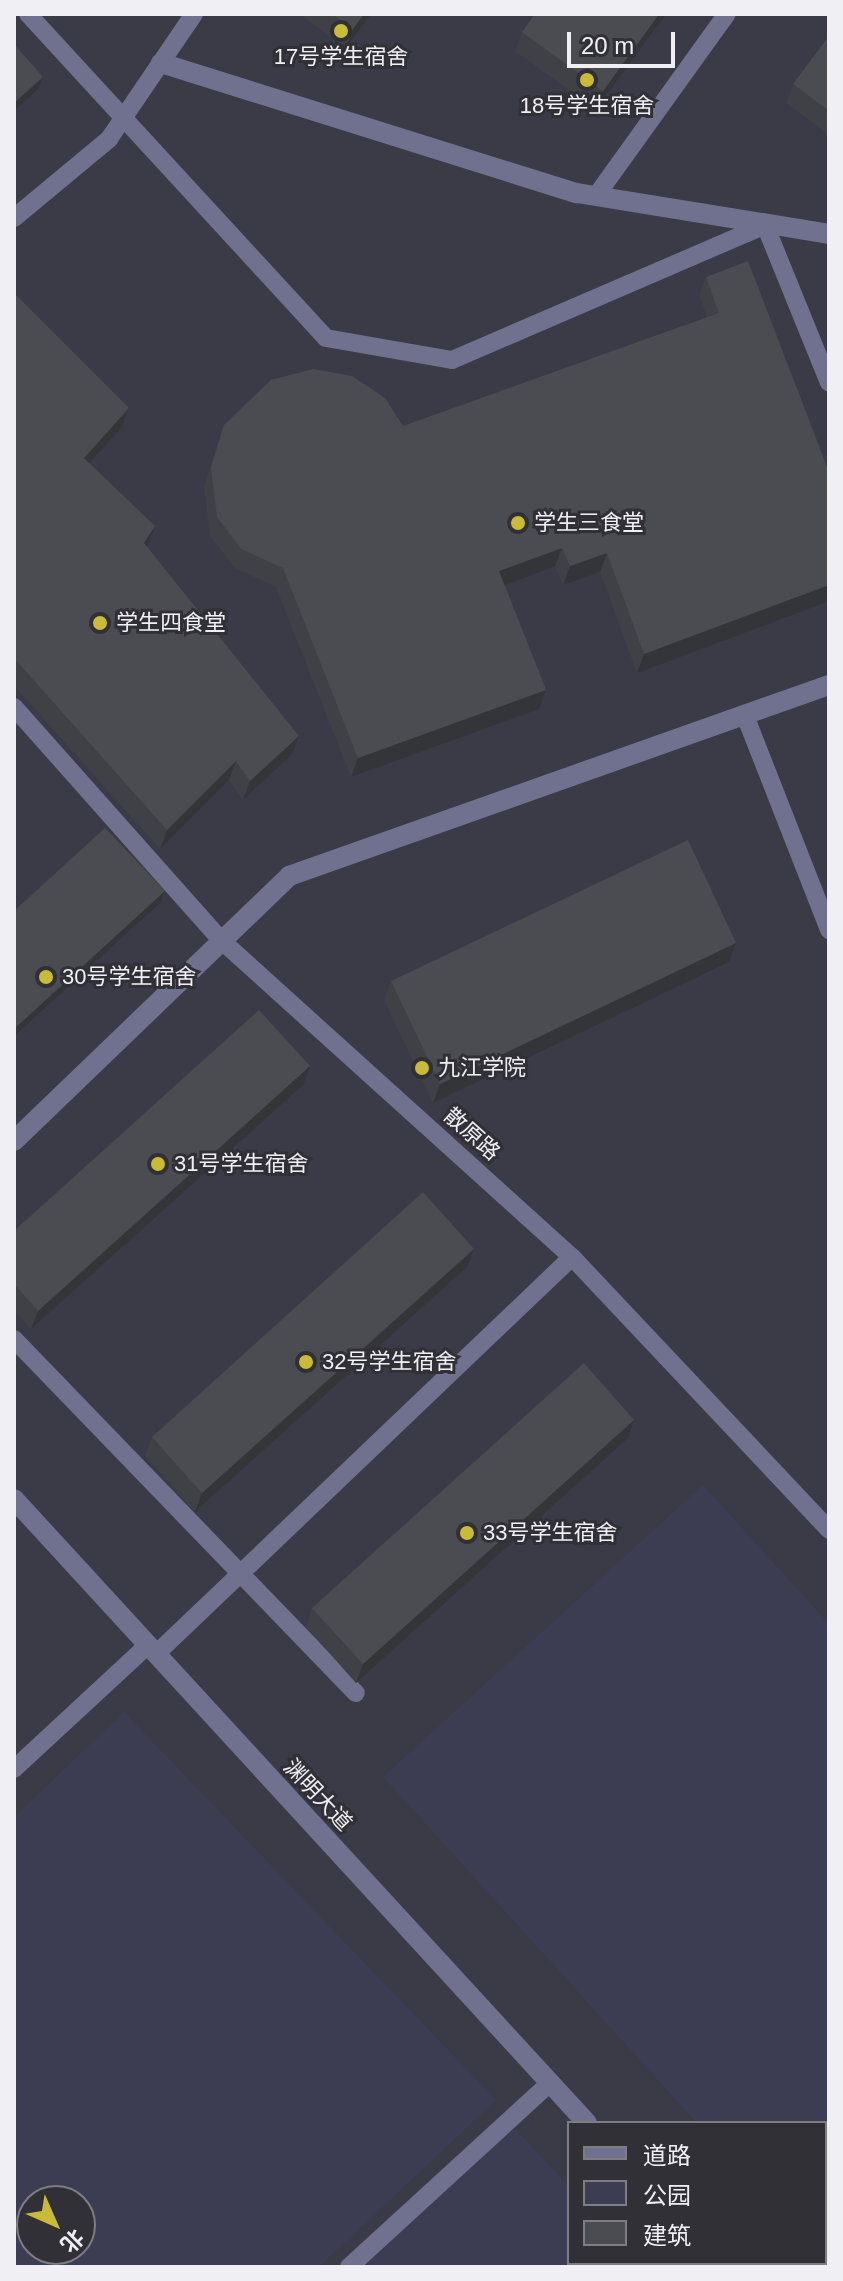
<!DOCTYPE html>
<html>
<head>
<meta charset="utf-8">
<style>
  body { margin:0 }
  #map { position:relative; width:843px; height:2281px; overflow:hidden; background:#303036; font-family:Helvetica,"Noto Sans SC",sans-serif }
  div>[style] { position:absolute }
  .built>* { inset:0; background:#3a3b46 }
  .green>* { inset:0; background:#3c3d52 }
  .lane>* { height:18px; margin:-9px; padding:0 9px; transform-origin:9px; border-radius:9px; background:#6f718f }
  .street>* { height:20px; margin:-10px; padding:0 10px; transform-origin:10px; border-radius:10px; background:#6f718f }
  .wall>* { inset:0; background:#404147 }
  .shaded-wall>* { inset:0; background:#343539 }
  .building>* { inset:0; background:#4b4c52 }
  .dots>* { width:22px; height:22px; translate:-50% -50%; box-sizing:border-box; border:4px solid #303036; border-radius:50% }
  span { translate:-50% -50%; white-space:nowrap; text-align:center; line-height:1.15; -webkit-text-stroke:6px #303036; paint-order:stroke }
  .poi-label { font-size:22px; color:#f0f0f4 }
  .left { translate:0 -50%; text-align:left }
  .street-label { font-size:22px; color:#f0f0f4 }
  .frame { position:absolute; inset:0; border:16px solid #f0f0f4; pointer-events:none }
  .legend { position:absolute; left:567px; top:2121px; width:260px; height:144px; box-sizing:border-box; background:#303036; border:2px solid #7d7d82; margin:0; padding:10px 14px; list-style:none; font-size:24px; color:#f0f0f4 }
  .legend li { display:flex; align-items:center; gap:16px; height:40px }
  .legend b { width:40px; border:2px solid #7d7d82 }
  .north { position:absolute; left:16px; top:2185px; width:80px; height:80px; box-sizing:border-box; background:#303036; border:2px solid #7d7d82; border-radius:50%; rotate:135deg; font-size:22px; font-weight:700; line-height:32px; text-align:center; color:#f0f0f4 }
  .north::after { content:''; display:block; margin:auto; width:28px; height:36px; background:#caba3a; clip-path:polygon(50% 0,100% 100%,50% 72%,0 100%) }
  .scale { position:absolute; left:567px; top:32px; width:108px; height:36px; box-sizing:border-box; border:4px solid #f0f0f4; border-top:0; padding-left:10px; font-size:24px; line-height:28px; white-space:nowrap; color:#f0f0f4; -webkit-text-stroke:6px #303036; paint-order:stroke }
</style>
</head>
<body>
<div id="map">
  <div class="built">
    <div style="clip-path:polygon(evenodd,14px 14px,829px 14px,829px 2267px,14px 2267px,14px 14px,569px 2123px,825px 2123px,825px 2263px,569px 2263px,569px 2123px,14px 14px,32px 2201px,80px 2201px,80px 2249px,32px 2249px,32px 2201px)"></div>
  </div>
  <div class="green">
    <div style="clip-path:polygon(703px 1485px,829px 1624px,829px 2267px,824px 2263px,825px 2123px,697px 2123px,383px 1777px)"></div>
    <div style="clip-path:polygon(evenodd,124px 1712px,496px 2100px,319px 2267px,14px 2267px,14px 1817px,124px 1712px,32px 2201px,80px 2201px,80px 2249px,32px 2249px,32px 2201px)"></div>
    <div style="clip-path:polygon(512px 2125px,569px 2187px,569px 2263px,643px 2267px,360px 2267px)"></div>
  </div>
  <div class="lane">
    <div style="left:28px;top:14px;width:440px;rotate:47.4deg"></div>
    <div style="left:326px;top:338px;width:128px;rotate:9.9deg"></div>
    <div style="left:452px;top:360px;width:341px;rotate:-23.3deg"></div>
    <div style="left:765px;top:225px;width:170px;rotate:67.9deg"></div>
    <div style="left:596px;top:196px;width:224px;rotate:-54.3deg"></div>
    <div style="left:14px;top:218px;width:124px;rotate:-39.7deg"></div>
    <div style="left:109px;top:139px;width:151px;rotate:-55.8deg"></div>
    <div style="left:14px;top:707px;width:313px;rotate:48.4deg"></div>
    <div style="left:222px;top:941px;width:472px;rotate:42.1deg"></div>
    <div style="left:572px;top:1257px;width:375px;rotate:46.7deg"></div>
    <div style="left:746px;top:718px;width:228px;rotate:68.6deg"></div>
    <div style="left:14px;top:1339px;width:492px;rotate:46deg"></div>
    <div style="left:156px;top:1654px;width:575px;rotate:-43.66deg"></div>
    <div style="left:14px;top:1769px;width:183px;rotate:-42.8deg"></div>
    <div style="left:349px;top:2267px;width:273px;rotate:-42.5deg"></div>
  </div>
  <div class="street">
    <div style="left:161px;top:63px;width:436px;rotate:17.4deg"></div>
    <div style="left:577px;top:193px;width:255px;rotate:9.2deg"></div>
    <div style="left:14px;top:1141px;width:382px;rotate:-43.9deg"></div>
    <div style="left:289px;top:876px;width:573px;rotate:-19.48deg"></div>
    <div style="left:14px;top:1499px;width:847px;rotate:47.44deg"></div>
    <div style="left:716px;top:2263px;width:5px;rotate:53deg"></div>
  </div>
  <div class="wall">
    <div style="clip-path:polygon(299px 14px,371px 14px,346px 48px)"></div>
    <div style="clip-path:polygon(666px 14px,596px 109px,515px 51px,522px 32px)"></div>
    <div style="clip-path:polygon(829px 36px,829px 135px,786px 103px,793px 84px)"></div>
    <div style="clip-path:polygon(706px 277px,829px 472px,637px 673px,600px 572px,563px 585px,555px 566px,505px 585px,539px 709px,351px 777px,276px 587px,235px 568px,210px 536px,204px 486px,224px 425px,403px 426px,707px 317px,699px 295px)"></div>
    <div style="clip-path:polygon(14px 293px,122px 427px,90px 463px,292px 754px,243px 800px,229px 780px,160px 849px,14px 685px)"></div>
    <div style="clip-path:polygon(729px 962px,433px 1103px,384px 1000px,391px 981px)"></div>
    <div style="clip-path:polygon(303px 1085px,31px 1329px,14px 1310px,14px 1231px)"></div>
    <div style="clip-path:polygon(467px 1267px,195px 1512px,145px 1456px,152px 1437px)"></div>
    <div style="clip-path:polygon(628px 1438px,356px 1683px,306px 1627px,312px 1608px)"></div>
  </div>
  <div class="shaded-wall">
    <div style="clip-path:polygon(364px 14px,371px 14px,346px 48px,353px 29px)"></div>
    <div style="clip-path:polygon(659px 14px,666px 14px,596px 109px,603px 91px)"></div>
    <div style="clip-path:polygon(43px 77px,39px 88px,14px 111px,14px 103px)"></div>
    <div style="clip-path:polygon(129px 408px,122px 427px,77px 477px,84px 458px)"></div>
    <div style="clip-path:polygon(155px 526px,148px 544px,137px 562px,144px 543px)"></div>
    <div style="clip-path:polygon(562px 548px,555px 566px,492px 590px,499px 571px)"></div>
    <div style="clip-path:polygon(607px 553px,600px 572px,563px 585px,570px 566px)"></div>
    <div style="clip-path:polygon(829px 585px,829px 601px,637px 673px,644px 654px)"></div>
    <div style="clip-path:polygon(546px 690px,539px 709px,351px 777px,358px 758px)"></div>
    <div style="clip-path:polygon(299px 736px,292px 754px,243px 800px,250px 781px)"></div>
    <div style="clip-path:polygon(236px 761px,229px 780px,160px 849px,167px 830px)"></div>
    <div style="clip-path:polygon(165px 891px,161px 902px,14px 1036px,14px 1029px)"></div>
    <div style="clip-path:polygon(736px 943px,729px 962px,433px 1103px,440px 1084px)"></div>
    <div style="clip-path:polygon(310px 1066px,303px 1085px,31px 1329px,38px 1311px)"></div>
    <div style="clip-path:polygon(474px 1249px,467px 1267px,195px 1512px,202px 1493px)"></div>
    <div style="clip-path:polygon(634px 1420px,628px 1438px,356px 1683px,363px 1664px)"></div>
  </div>
  <div class="building">
    <div style="clip-path:polygon(332px 14px,364px 14px,353px 29px)"></div>
    <div style="clip-path:polygon(535px 14px,659px 14px,603px 91px,522px 32px)"></div>
    <div style="clip-path:polygon(829px 36px,829px 111px,793px 84px)"></div>
    <div style="clip-path:polygon(14px 44px,43px 77px,14px 103px)"></div>
    <div style="clip-path:polygon(748px 261px,829px 472px,829px 585px,644px 654px,607px 553px,570px 566px,562px 548px,499px 571px,546px 690px,358px 758px,283px 568px,241px 549px,217px 517px,211px 467px,224px 425px,271px 380px,313px 369px,352px 376px,385px 398px,403px 426px,719px 313px,706px 277px)"></div>
    <div style="clip-path:polygon(14px 293px,129px 408px,84px 458px,155px 526px,144px 543px,299px 736px,250px 781px,236px 761px,167px 830px,14px 658px)"></div>
    <div style="clip-path:polygon(105px 828px,165px 891px,14px 1029px,14px 911px)"></div>
    <div style="clip-path:polygon(688px 840px,736px 943px,440px 1084px,391px 981px)"></div>
    <div style="clip-path:polygon(259px 1010px,310px 1066px,38px 1311px,14px 1284px,14px 1231px)"></div>
    <div style="clip-path:polygon(423px 1192px,474px 1249px,202px 1493px,152px 1437px)"></div>
    <div style="clip-path:polygon(584px 1363px,634px 1420px,363px 1664px,312px 1608px)"></div>
  </div>
  <div class="dots">
    <div style="left:341px;top:31px;background:#caba3a"></div>
    <div style="left:587px;top:80px;background:#caba3a"></div>
    <div style="left:518px;top:523px;background:#caba3a"></div>
    <div style="left:100px;top:623px;background:#caba3a"></div>
    <div style="left:46px;top:977px;background:#caba3a"></div>
    <div style="left:422px;top:1068px;background:#caba3a"></div>
    <div style="left:158px;top:1164px;background:#caba3a"></div>
    <div style="left:306px;top:1362px;background:#caba3a"></div>
    <div style="left:467px;top:1533px;background:#caba3a"></div>
  </div>
  <div class="poi-label">
    <span style="left:341px;top:57px">17号学生宿舍</span>
    <span style="left:587px;top:106px">18号学生宿舍</span>
    <span class="left" style="left:534px;top:523px">学生三食堂</span>
    <span class="left" style="left:116px;top:623px">学生四食堂</span>
    <span class="left" style="left:62px;top:977px">30号学生宿舍</span>
    <span class="left" style="left:438px;top:1068px">九江学院</span>
    <span class="left" style="left:174px;top:1164px">31号学生宿舍</span>
    <span class="left" style="left:322px;top:1362px">32号学生宿舍</span>
    <span class="left" style="left:483px;top:1533px">33号学生宿舍</span>
  </div>
  <div class="street-label">
    <span style="left:472px;top:1134px;rotate:42deg">散原路</span>
    <span style="left:318px;top:1795px;rotate:47deg">渊明大道</span>
  </div>
  <div class="frame"></div>
  <ul class="legend">
  <li><b style="height:10px;background:#6f718f"></b>道路</li>
  <li><b style="height:22px;background:#3c3d52"></b>公园</li>
  <li><b style="height:22px;background:#4b4c52"></b>建筑</li>
  </ul>
  <div class="north">北</div>
  <div class="scale">20 m</div>
</div>
</body>
</html>
